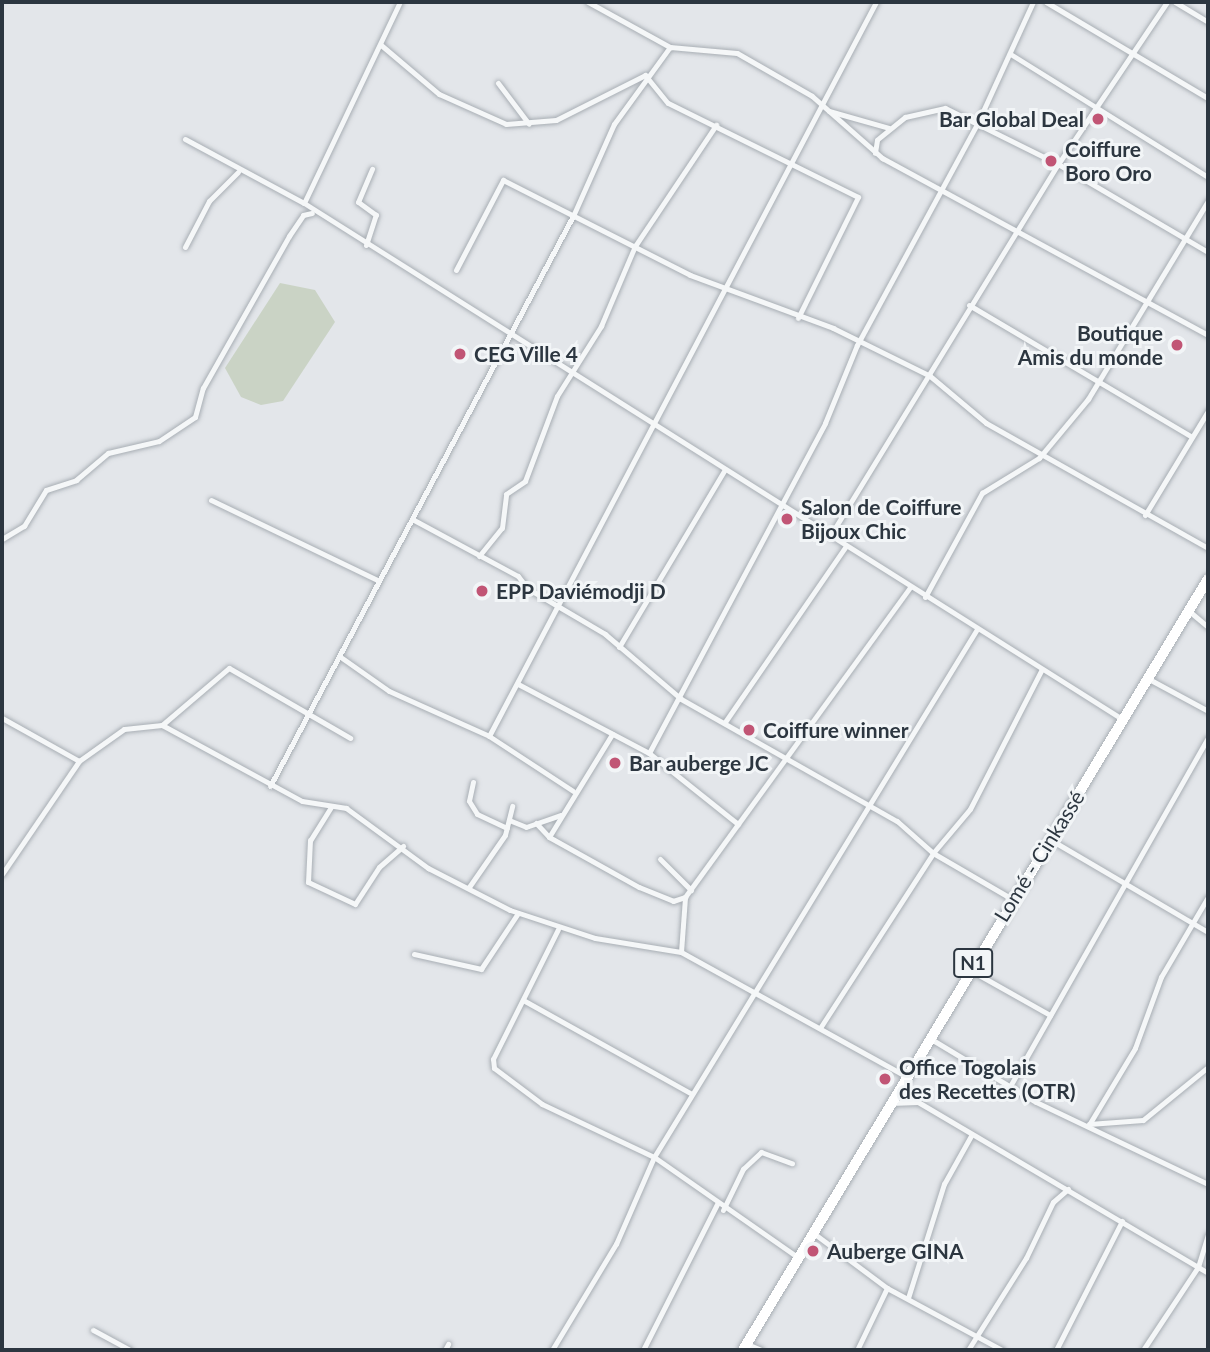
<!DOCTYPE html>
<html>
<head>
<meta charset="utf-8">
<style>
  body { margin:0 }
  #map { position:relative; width:1210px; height:1352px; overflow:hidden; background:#e3e6ea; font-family:Lato,sans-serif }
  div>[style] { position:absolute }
  .green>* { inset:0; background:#cad3c5 }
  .roads { filter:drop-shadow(0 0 2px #a8aeb4) drop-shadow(0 0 2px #a8aeb4) }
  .minor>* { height:5px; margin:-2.5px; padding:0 2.5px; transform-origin:2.5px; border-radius:2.5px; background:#f5f7f8 }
  .trunk>* { height:10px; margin:-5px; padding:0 5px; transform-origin:5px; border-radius:5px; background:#fff }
  .dots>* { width:19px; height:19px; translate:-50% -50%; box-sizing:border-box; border:4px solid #f2f5f7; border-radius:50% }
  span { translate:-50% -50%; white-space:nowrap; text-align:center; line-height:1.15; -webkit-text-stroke:6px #f2f5f7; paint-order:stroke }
  .shield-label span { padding:2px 5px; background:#f2f5f7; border:2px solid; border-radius:5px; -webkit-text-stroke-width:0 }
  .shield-label { font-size:19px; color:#2c3640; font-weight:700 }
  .poi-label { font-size:21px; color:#2c3640; font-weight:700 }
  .right { translate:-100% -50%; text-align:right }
  .left { translate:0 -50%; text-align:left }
  .street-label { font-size:21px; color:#2c3640 }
  .frame { position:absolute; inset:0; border:4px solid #2c3640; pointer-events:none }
</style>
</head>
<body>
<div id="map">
  <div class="green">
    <div style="clip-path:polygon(280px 283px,315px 290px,335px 322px,283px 401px,261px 405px,241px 397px,225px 368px)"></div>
  </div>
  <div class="roads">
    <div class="minor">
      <div style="left:588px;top:2px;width:94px;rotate:28.8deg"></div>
      <div style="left:1046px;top:2px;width:188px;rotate:30.7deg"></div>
      <div style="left:1167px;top:2px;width:195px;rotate:123.9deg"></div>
      <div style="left:1058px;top:164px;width:174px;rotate:30.4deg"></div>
      <div style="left:1175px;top:2px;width:39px;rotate:31deg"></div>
      <div style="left:381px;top:45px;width:76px;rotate:40.2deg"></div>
      <div style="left:439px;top:94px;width:73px;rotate:24.1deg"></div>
      <div style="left:506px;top:124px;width:50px;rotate:-4.6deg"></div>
      <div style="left:556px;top:120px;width:100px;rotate:-26.8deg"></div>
      <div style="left:1012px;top:55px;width:231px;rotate:31.9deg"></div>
      <div style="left:645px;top:75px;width:36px;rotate:51deg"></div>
      <div style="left:668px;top:103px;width:212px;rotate:26.3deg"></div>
      <div style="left:858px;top:197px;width:135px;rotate:116.4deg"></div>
      <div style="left:498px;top:83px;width:51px;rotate:52.9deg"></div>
      <div style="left:829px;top:111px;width:62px;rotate:15.8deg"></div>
      <div style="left:185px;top:139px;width:135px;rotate:28.3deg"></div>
      <div style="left:304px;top:203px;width:967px;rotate:32.24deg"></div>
      <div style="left:304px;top:203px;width:223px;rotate:-64.5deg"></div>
      <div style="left:366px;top:245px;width:32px;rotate:-72deg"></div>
      <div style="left:376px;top:215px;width:22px;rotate:-144deg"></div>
      <div style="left:358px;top:202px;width:36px;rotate:-67deg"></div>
      <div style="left:185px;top:247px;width:52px;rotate:-62.4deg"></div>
      <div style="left:209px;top:201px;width:41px;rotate:-45deg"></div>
      <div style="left:456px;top:270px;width:102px;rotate:-62.4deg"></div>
      <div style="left:503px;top:180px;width:210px;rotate:26.9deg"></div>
      <div style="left:690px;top:275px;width:153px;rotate:20.3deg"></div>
      <div style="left:833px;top:328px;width:108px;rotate:26.3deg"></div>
      <div style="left:930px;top:376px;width:73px;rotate:40deg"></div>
      <div style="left:986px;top:423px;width:255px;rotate:29.4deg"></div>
      <div style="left:969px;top:305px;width:259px;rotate:30.6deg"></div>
      <div style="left:211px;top:500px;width:184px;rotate:25.7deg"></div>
      <div style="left:1145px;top:515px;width:122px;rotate:-58.8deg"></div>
      <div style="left:412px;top:519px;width:120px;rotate:28.3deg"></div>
      <div style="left:518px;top:576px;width:15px;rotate:53deg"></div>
      <div style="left:527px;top:588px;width:91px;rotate:30.5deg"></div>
      <div style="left:605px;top:634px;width:100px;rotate:40.5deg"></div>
      <div style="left:681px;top:699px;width:248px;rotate:29.5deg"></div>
      <div style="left:897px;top:821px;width:48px;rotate:41.6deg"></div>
      <div style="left:933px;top:853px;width:91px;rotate:30.2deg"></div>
      <div style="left:830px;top:536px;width:436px;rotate:-58.5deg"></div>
      <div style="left:1058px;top:164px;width:126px;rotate:-153.6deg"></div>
      <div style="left:945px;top:108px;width:41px;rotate:167.3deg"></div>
      <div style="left:905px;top:117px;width:36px;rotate:141deg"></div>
      <div style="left:877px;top:140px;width:13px;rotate:99deg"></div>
      <div style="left:2px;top:539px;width:26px;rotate:-31deg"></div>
      <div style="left:24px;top:526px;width:42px;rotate:-58.6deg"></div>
      <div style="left:46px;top:490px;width:32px;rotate:-18deg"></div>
      <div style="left:76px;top:480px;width:42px;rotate:-40.2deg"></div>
      <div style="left:108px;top:453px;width:52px;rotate:-13.2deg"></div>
      <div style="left:159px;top:441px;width:43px;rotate:-33.7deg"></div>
      <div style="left:195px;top:417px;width:30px;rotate:-75deg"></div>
      <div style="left:203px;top:388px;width:175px;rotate:-60.5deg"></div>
      <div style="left:289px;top:236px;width:25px;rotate:-56deg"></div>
      <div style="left:303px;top:215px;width:9px;rotate:-13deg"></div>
      <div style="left:479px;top:556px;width:36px;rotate:-51deg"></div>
      <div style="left:502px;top:528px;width:34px;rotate:-83deg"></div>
      <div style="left:506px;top:494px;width:23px;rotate:-34deg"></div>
      <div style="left:525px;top:481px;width:91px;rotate:-69.4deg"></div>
      <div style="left:557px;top:396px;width:83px;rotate:-57.8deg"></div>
      <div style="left:601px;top:326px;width:87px;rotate:-67deg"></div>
      <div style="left:635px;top:246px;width:146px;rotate:-56.2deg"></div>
      <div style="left:925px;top:597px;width:119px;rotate:-61.3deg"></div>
      <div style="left:982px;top:493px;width:67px;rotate:-31.6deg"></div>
      <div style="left:1039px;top:458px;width:77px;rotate:-50.3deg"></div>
      <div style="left:1088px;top:399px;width:232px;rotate:-58.8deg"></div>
      <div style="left:1189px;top:611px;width:25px;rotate:40deg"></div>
      <div style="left:619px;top:647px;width:207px;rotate:-59.2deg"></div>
      <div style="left:342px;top:658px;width:57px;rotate:35.1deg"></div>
      <div style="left:389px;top:691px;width:110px;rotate:24.2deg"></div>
      <div style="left:489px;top:736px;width:100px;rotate:33.2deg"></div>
      <div style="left:1147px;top:678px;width:69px;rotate:28.4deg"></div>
      <div style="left:518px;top:684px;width:148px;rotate:27.8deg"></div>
      <div style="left:649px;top:753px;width:114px;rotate:38.6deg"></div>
      <div style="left:2px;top:718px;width:88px;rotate:29.2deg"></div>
      <div style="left:79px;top:761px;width:55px;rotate:-35.4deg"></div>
      <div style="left:124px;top:729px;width:38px;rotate:-6deg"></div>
      <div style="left:162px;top:725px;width:159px;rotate:28.5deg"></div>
      <div style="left:302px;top:801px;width:45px;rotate:9deg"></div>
      <div style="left:346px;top:808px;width:102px;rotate:36.2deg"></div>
      <div style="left:428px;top:868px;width:92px;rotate:27.1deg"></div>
      <div style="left:510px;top:910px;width:89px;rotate:18.2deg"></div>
      <div style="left:595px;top:938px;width:87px;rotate:9.2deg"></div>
      <div style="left:681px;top:952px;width:257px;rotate:28.9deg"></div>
      <div style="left:725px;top:722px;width:214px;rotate:-55.5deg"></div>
      <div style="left:162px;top:725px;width:88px;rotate:-40.4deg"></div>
      <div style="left:229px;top:668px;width:140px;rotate:30deg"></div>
      <div style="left:489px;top:736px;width:830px;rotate:-62.2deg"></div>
      <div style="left:649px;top:753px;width:374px;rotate:-61.9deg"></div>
      <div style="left:825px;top:423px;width:84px;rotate:-67.7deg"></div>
      <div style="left:857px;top:345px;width:254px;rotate:-61.5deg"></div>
      <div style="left:978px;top:122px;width:132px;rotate:-65.4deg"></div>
      <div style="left:473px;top:782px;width:19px;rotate:102deg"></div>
      <div style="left:469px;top:801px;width:15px;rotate:58deg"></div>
      <div style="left:477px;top:814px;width:33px;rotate:25deg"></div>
      <div style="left:270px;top:786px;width:646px;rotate:-62.01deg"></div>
      <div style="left:573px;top:216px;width:101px;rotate:-66deg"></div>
      <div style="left:614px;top:124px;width:95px;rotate:-54deg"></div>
      <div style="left:670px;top:47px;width:67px;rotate:5.1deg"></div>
      <div style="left:737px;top:53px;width:86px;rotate:29.8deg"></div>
      <div style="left:812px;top:96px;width:94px;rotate:41.5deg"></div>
      <div style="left:882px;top:158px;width:371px;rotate:28.5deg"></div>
      <div style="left:331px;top:807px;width:39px;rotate:122deg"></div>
      <div style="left:310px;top:840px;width:42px;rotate:92.7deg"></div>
      <div style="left:308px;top:882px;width:52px;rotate:25.1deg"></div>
      <div style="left:355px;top:904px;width:44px;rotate:-57deg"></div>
      <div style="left:379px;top:867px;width:32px;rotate:-41deg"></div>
      <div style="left:509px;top:820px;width:18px;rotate:22deg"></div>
      <div style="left:526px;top:827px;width:37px;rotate:-19deg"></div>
      <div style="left:536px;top:823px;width:19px;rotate:47deg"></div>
      <div style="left:549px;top:837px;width:103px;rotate:29.1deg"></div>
      <div style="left:639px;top:887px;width:37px;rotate:22deg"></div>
      <div style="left:673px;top:901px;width:13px;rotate:-18deg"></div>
      <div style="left:549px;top:837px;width:121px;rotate:-58.5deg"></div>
      <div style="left:1051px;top:840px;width:182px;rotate:30.4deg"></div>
      <div style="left:660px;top:859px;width:44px;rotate:45deg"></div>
      <div style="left:2px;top:874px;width:137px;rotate:-55.7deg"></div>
      <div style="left:469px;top:887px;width:63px;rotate:-55.3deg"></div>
      <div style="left:505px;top:835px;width:30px;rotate:-76deg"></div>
      <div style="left:681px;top:952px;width:55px;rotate:-85.8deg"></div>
      <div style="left:685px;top:897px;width:383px;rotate:-54deg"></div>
      <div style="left:414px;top:954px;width:69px;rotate:12.6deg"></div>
      <div style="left:481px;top:969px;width:67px;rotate:-56.5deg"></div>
      <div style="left:970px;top:970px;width:92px;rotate:29.4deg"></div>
      <div style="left:523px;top:1000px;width:191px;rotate:29.1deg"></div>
      <div style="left:820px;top:1028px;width:208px;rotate:-57.1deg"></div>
      <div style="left:933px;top:853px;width:57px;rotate:-49.9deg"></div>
      <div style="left:970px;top:809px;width:157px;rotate:-62.8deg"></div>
      <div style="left:931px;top:1039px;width:122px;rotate:31deg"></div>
      <div style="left:1036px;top:1102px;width:191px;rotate:25.5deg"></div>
      <div style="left:1009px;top:1088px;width:403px;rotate:-60.4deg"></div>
      <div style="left:891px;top:1103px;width:27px;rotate:-2deg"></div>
      <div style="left:918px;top:1102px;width:337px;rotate:30.5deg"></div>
      <div style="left:1090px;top:1123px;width:87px;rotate:-59deg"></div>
      <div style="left:1135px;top:1048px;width:76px;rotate:-69.9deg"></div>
      <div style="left:1161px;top:977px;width:93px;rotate:-59.6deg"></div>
      <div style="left:1089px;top:1124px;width:54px;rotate:-4.2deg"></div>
      <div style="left:1143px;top:1120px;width:84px;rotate:-39.2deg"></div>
      <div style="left:723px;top:1210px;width:46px;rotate:-64deg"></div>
      <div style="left:743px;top:1169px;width:25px;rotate:-43deg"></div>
      <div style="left:761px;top:1152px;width:33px;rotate:20deg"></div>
      <div style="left:812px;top:1232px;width:94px;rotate:36.7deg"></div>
      <div style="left:887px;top:1288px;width:131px;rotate:28.3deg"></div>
      <div style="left:796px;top:1256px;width:173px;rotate:-145.1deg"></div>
      <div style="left:654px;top:1157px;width:619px;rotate:-58.54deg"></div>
      <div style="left:908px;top:1298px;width:120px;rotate:-72.5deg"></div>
      <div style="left:944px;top:1184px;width:57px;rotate:-60.8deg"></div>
      <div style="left:93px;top:1330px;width:42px;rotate:28.4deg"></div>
      <div style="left:747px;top:1344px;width:15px;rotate:23deg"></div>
      <div style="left:445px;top:1350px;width:7px;rotate:-63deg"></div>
      <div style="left:552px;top:1350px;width:124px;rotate:-58.9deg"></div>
      <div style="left:616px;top:1244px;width:95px;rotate:-66.4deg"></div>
      <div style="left:654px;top:1157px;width:124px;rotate:-154.7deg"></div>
      <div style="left:542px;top:1104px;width:60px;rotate:-143.1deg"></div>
      <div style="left:494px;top:1068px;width:9px;rotate:-96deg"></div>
      <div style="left:493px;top:1059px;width:145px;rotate:-63.4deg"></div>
      <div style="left:643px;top:1350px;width:164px;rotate:-63.1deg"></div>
      <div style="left:857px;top:1350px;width:69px;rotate:-64.2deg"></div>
      <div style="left:968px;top:1350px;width:109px;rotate:-57.8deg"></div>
      <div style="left:1026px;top:1258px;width:62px;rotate:-64.3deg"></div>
      <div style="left:1053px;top:1202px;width:20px;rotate:-41deg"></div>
      <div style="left:1056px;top:1350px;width:145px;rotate:-62.9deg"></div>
      <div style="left:1143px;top:1350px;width:100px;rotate:-56.5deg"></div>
      <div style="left:1198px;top:1267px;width:34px;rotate:-73deg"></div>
    </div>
    <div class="trunk">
      <div style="left:743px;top:1350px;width:900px;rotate:-58.91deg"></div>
    </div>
  </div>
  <div class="dots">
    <div style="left:1098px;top:119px;background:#c15575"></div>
    <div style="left:1051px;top:161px;background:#c15575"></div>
    <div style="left:1177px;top:345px;background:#c15575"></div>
    <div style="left:460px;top:354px;background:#c15575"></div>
    <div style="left:787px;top:519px;background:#c15575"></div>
    <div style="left:482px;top:591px;background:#c15575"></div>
    <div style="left:749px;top:730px;background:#c15575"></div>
    <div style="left:615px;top:763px;background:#c15575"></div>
    <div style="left:885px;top:1079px;background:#c15575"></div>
    <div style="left:813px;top:1251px;background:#c15575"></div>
  </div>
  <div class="shield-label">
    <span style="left:973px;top:963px">N1</span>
  </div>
  <div class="poi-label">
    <span class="right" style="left:1084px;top:119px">Bar Global Deal</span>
    <span class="left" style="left:1065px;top:161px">Coiffure<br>Boro Oro</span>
    <span class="right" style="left:1163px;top:345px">Boutique<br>Amis du monde</span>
    <span class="left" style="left:474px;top:354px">CEG Ville 4</span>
    <span class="left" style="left:801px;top:519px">Salon de Coiffure<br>Bijoux Chic</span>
    <span class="left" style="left:496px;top:591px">EPP Daviémodji D</span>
    <span class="left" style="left:763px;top:730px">Coiffure winner</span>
    <span class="left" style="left:629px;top:763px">Bar auberge JC</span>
    <span class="left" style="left:899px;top:1079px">Office Togolais<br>des Recettes (OTR)</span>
    <span class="left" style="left:827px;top:1251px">Auberge GINA</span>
  </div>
  <div class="street-label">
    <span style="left:1039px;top:856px;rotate:-58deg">Lomé - Cinkassé</span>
  </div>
  <div class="frame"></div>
</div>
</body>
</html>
